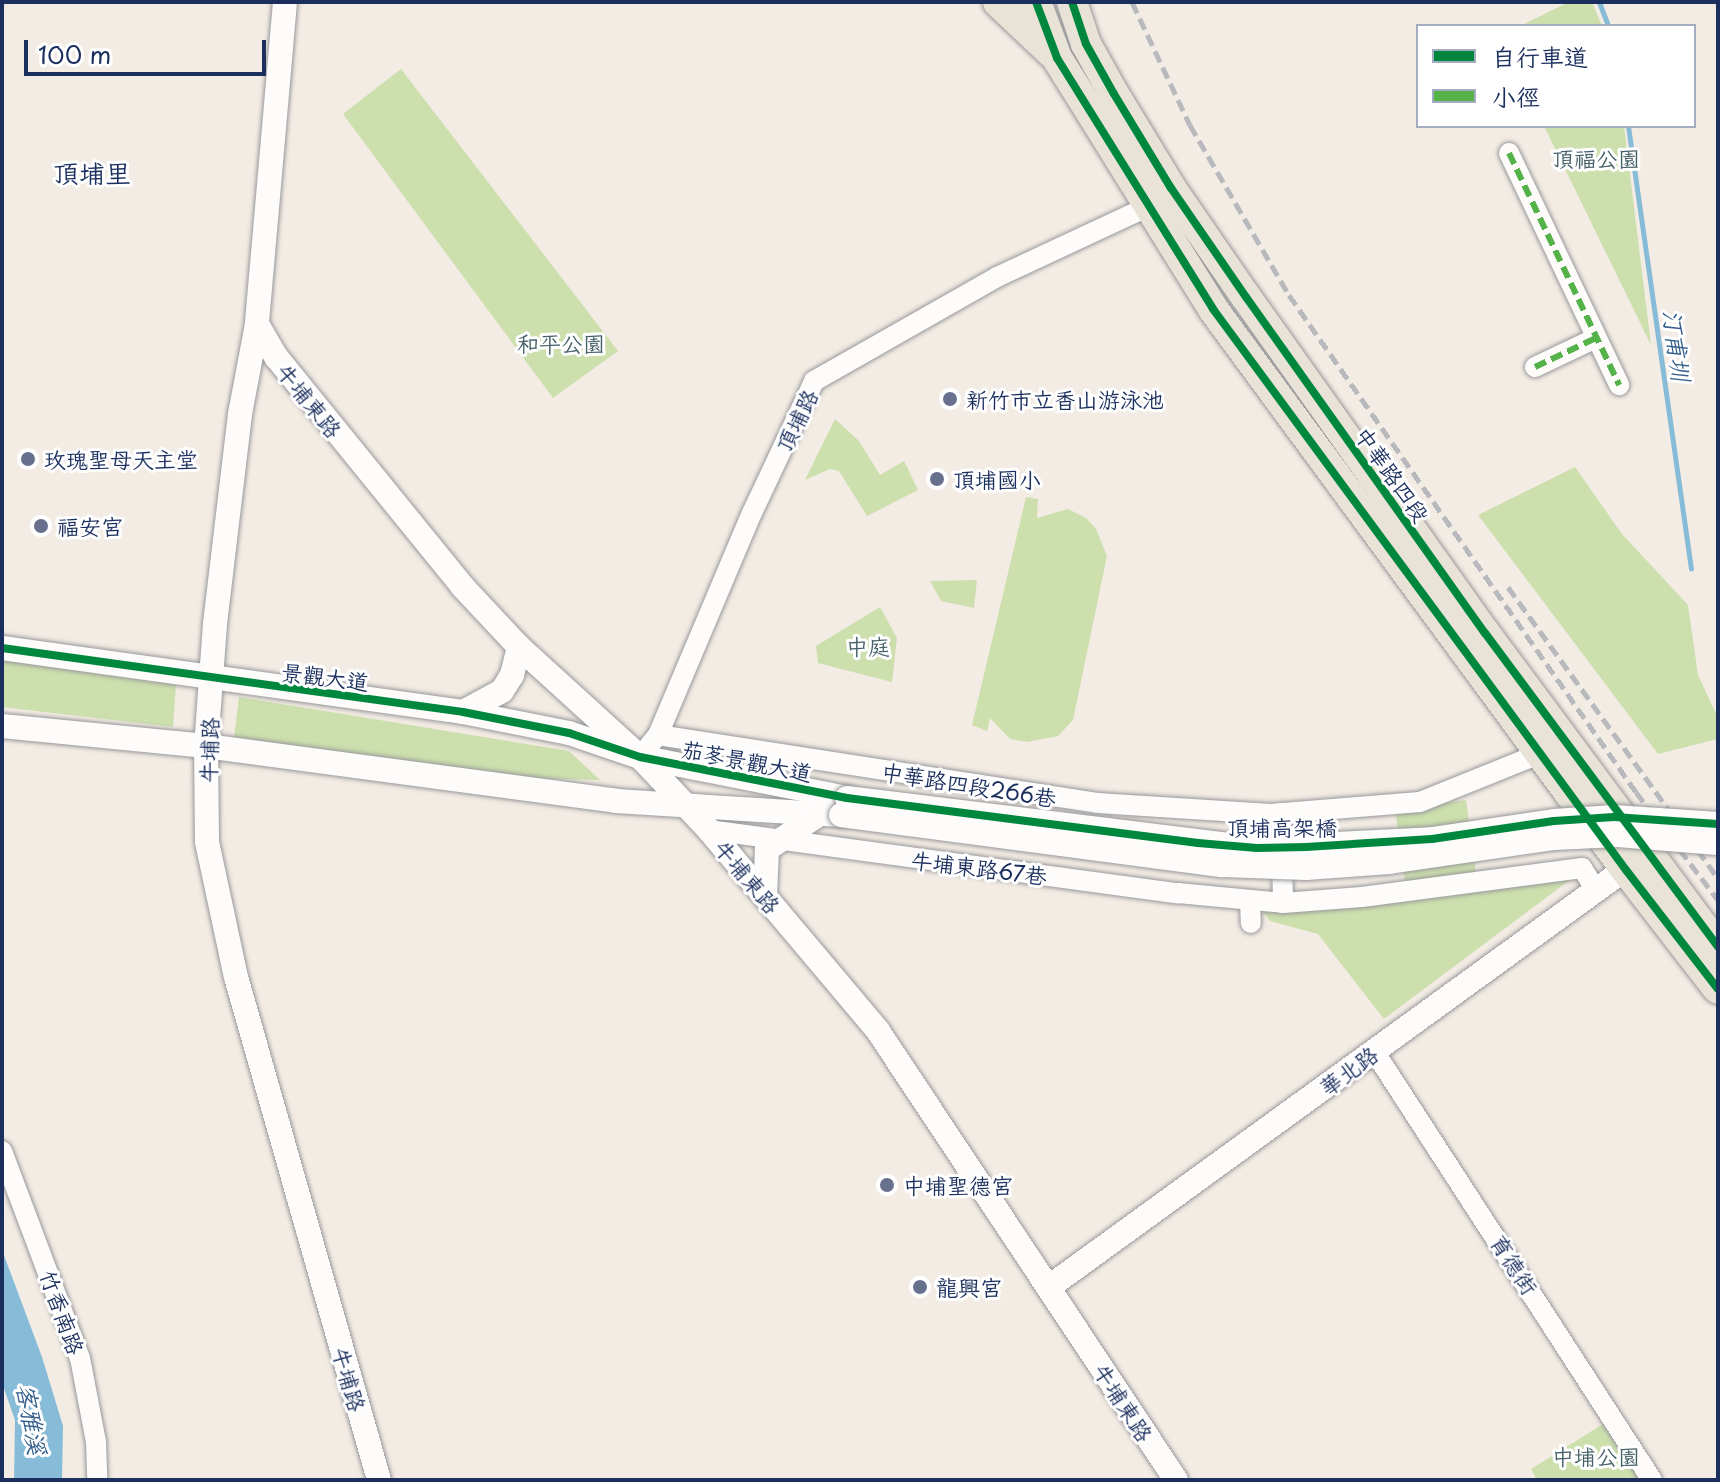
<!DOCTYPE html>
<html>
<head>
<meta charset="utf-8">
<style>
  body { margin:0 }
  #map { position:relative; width:1720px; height:1482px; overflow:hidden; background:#f3ece4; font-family:"Playpen Sans","LXGW WenKai TC",sans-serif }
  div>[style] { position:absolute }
  .green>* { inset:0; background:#ccdfad }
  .water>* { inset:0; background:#87bcd8 }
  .stream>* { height:5px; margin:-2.5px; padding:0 2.5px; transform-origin:2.5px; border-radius:2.5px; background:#87bcd8 }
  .roads { filter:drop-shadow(0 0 2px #98989b) drop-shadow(0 0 2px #98989b) }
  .minor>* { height:20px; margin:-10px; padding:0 10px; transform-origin:10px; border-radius:10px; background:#fdfcfb }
  .tertiary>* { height:24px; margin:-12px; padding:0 12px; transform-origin:12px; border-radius:12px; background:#fdfcfb }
  .primary>* { height:30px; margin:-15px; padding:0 15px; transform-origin:15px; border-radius:15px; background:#e8e3d6 }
  .rail>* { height:5px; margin-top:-2.5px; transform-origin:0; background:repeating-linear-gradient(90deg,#b8b9bd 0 12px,transparent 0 18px) }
  .bridges { filter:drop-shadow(0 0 2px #98989b) drop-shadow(0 0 2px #98989b) }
  .tertiary-bridge>* { height:24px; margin:-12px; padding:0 12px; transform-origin:12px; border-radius:12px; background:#fdfcfb }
  .quiet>* { height:6px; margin-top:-3px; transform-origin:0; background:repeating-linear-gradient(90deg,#55b248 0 12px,transparent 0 18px) }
  .cycleway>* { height:8px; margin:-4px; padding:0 4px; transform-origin:4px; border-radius:4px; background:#00873e }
  .dots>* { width:22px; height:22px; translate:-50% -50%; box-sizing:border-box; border:4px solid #fff; border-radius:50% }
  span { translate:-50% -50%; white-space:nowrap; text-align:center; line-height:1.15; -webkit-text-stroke:6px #fff; paint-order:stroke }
  .park-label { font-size:22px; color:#466168 }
  .poi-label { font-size:22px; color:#1b2f5e }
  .left { translate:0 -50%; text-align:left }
  .street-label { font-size:22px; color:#1b2f5e }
  .water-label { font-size:24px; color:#345f8d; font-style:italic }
  .quarter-label { font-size:26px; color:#1b2f5e }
  .frame { position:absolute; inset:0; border:4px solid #1b2f5e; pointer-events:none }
  .legend { position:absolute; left:1416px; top:24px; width:280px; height:104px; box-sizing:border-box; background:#fff; border:2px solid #a4acbf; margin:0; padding:10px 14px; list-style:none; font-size:24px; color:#1b2f5e }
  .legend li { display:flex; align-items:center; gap:16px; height:40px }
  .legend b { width:40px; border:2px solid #a4acbf }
  .scale { position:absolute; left:24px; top:40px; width:242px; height:36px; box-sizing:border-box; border:4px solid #1b2f5e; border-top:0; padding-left:10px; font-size:24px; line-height:28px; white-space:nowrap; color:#1b2f5e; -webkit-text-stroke:6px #fff; paint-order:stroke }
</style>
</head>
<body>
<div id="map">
  <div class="green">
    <div style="clip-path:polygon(1569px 2px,1592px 2px,1602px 26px,1520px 26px)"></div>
    <div style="clip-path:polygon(401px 69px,618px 351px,553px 398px,343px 114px)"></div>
    <div style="clip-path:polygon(1544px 126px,1624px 126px,1651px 345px)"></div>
    <div style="clip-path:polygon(835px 419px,859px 441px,880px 475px,904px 461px,918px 490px,867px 516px,839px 471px,830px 469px,805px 480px)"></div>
    <div style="clip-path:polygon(1575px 467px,1622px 534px,1688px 605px,1698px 675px,1718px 718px,1718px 739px,1658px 754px,1478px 515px)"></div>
    <div style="clip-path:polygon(1026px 497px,1038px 499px,1037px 518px,1068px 509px,1086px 518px,1096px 529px,1107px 556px,1073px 720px,1058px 736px,1027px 742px,1010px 739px,990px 718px,987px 731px,972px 725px)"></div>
    <div style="clip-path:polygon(977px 580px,974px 608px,941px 601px,930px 581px)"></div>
    <div style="clip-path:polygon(880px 607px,897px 638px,892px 682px,818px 663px,816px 646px)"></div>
    <div style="clip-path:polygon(2px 660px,176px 685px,173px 727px,2px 707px)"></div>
    <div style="clip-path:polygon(239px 697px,569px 751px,600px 780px,516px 778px,234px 737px)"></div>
    <div style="clip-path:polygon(1466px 800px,1476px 873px,1405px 882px,1395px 809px)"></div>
    <div style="clip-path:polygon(1574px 877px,1384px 1019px,1318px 934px,1270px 921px,1261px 909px)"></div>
    <div style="clip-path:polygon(1603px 1424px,1640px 1480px,1537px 1480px,1531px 1469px)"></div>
  </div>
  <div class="water">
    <div style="clip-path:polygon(2px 1250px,42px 1357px,63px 1426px,62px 1480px,14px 1480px,15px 1420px,2px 1383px)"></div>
  </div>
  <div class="stream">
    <div style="left:1599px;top:2px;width:26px;rotate:69deg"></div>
    <div style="left:1628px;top:126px;width:447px;rotate:81.9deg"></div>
  </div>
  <div class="roads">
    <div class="minor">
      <div style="left:1509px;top:153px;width:257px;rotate:64.6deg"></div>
      <div style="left:1535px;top:367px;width:68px;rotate:-25.4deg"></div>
      <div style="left:658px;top:735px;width:444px;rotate:8.8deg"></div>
      <div style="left:1097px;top:803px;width:174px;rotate:3.6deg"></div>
      <div style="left:1271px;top:814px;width:149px;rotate:-4.6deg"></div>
      <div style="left:1420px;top:802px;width:141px;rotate:-22deg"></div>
      <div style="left:640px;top:757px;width:28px;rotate:-51deg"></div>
      <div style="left:658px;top:735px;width:241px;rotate:-67.1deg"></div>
      <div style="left:752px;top:513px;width:146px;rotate:-64.8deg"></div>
      <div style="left:814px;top:381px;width:210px;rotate:-29.6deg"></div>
      <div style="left:997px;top:277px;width:168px;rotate:-25deg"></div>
      <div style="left:1281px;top:813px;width:90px;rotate:88.7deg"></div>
      <div style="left:709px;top:830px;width:473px;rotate:7.7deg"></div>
      <div style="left:1178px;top:893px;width:105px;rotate:5.4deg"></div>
      <div style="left:1283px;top:903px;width:79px;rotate:-4.3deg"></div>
      <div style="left:1362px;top:897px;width:222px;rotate:-7.5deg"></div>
      <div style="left:1582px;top:868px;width:26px;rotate:58deg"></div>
      <div style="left:1250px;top:900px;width:23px;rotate:88deg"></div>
      <div style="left:1374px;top:1051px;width:511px;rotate:57.06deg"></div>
      <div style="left:2px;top:1151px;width:221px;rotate:69.4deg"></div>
      <div style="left:80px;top:1358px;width:86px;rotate:79.2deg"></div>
      <div style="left:96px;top:1442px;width:38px;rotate:88deg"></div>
    </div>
    <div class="tertiary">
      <div style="left:285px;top:2px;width:323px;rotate:95deg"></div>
      <div style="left:257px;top:324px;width:92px;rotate:100.7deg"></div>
      <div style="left:240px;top:414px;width:211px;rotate:96.8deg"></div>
      <div style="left:215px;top:624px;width:122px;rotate:94.2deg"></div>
      <div style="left:206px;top:746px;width:96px;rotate:89.4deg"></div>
      <div style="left:207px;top:842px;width:138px;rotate:77.9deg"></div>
      <div style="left:236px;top:977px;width:523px;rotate:74.13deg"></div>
      <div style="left:257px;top:324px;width:39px;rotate:60deg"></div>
      <div style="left:277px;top:358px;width:294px;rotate:50.9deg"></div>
      <div style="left:462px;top:586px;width:83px;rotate:46.9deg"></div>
      <div style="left:519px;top:647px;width:164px;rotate:42.3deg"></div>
      <div style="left:640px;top:757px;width:100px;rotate:46.6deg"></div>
      <div style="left:709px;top:830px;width:263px;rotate:49.9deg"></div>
      <div style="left:878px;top:1031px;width:539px;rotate:56.43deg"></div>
      <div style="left:2px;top:648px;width:465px;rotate:7.9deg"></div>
      <div style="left:463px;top:712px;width:108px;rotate:11.2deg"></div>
      <div style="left:569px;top:733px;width:75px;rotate:18.7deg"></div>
      <div style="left:640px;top:757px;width:211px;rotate:11.2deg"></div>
      <div style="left:463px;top:712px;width:44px;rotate:-28.3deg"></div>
      <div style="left:502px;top:691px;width:19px;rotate:-58deg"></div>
      <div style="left:512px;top:675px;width:29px;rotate:-76deg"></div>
      <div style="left:2px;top:726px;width:205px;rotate:5.6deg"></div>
      <div style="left:206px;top:746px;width:414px;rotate:7.6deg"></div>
      <div style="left:616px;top:801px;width:225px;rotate:3.6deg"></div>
      <div style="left:765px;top:896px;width:47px;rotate:-87.6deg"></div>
      <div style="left:767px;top:849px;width:65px;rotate:-33.7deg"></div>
      <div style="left:1049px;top:1287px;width:729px;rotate:-35.96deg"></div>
    </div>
    <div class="primary">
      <div style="left:998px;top:2px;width:74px;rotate:43.4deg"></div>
      <div style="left:1036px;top:2px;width:60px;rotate:69.4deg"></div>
      <div style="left:1057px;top:58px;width:296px;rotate:58.1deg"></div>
      <div style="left:1213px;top:309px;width:697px;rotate:53.64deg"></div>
      <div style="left:1626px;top:870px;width:150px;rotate:52.3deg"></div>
      <div style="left:1072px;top:2px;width:44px;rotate:71.6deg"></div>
      <div style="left:1086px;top:44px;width:57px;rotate:60.8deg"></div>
      <div style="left:1114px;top:94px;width:110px;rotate:58.8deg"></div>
      <div style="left:1171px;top:188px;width:132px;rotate:55.5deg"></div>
      <div style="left:1246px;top:297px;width:412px;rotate:54.6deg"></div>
      <div style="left:1485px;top:633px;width:391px;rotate:53.4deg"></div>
    </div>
  </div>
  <div class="rail">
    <div style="left:1132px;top:2px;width:136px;rotate:64.8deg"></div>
    <div style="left:1190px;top:125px;width:197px;rotate:59.8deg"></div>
    <div style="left:1289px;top:295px;width:606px;rotate:55.08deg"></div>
    <div style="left:1636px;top:792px;width:136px;rotate:52.8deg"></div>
    <div style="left:1508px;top:587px;width:359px;rotate:54.2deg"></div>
  </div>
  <div class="bridges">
    <div class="tertiary-bridge">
      <div style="left:847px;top:798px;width:413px;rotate:7deg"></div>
      <div style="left:1257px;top:848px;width:175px;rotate:-2.9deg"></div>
      <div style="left:1432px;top:839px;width:123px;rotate:-8.4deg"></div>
      <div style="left:1554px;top:821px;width:60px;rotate:-3.8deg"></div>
      <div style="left:1614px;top:817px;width:104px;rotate:3.9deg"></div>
      <div style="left:841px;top:815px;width:385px;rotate:7.5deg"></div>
      <div style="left:1223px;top:865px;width:83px;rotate:2.1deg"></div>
      <div style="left:1306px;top:868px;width:83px;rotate:-4.1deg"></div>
      <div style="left:1389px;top:862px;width:167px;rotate:-8.3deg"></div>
      <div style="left:1554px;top:838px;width:64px;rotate:-2.7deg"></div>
      <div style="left:1618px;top:835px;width:100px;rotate:4.6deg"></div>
    </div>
  </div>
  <div class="quiet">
    <div style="left:1509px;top:153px;width:257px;rotate:64.6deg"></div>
    <div style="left:1535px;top:367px;width:68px;rotate:-25.4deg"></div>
  </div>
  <div class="cycleway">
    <div style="left:1036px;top:2px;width:60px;rotate:69.4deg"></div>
    <div style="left:1057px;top:58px;width:296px;rotate:58.1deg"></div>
    <div style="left:1213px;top:309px;width:697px;rotate:53.64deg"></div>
    <div style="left:1626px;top:870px;width:150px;rotate:52.3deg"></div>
    <div style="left:1072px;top:2px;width:44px;rotate:71.6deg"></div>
    <div style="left:1086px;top:44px;width:57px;rotate:60.8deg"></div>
    <div style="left:1114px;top:94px;width:110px;rotate:58.8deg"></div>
    <div style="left:1171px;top:188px;width:132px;rotate:55.5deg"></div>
    <div style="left:1246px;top:297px;width:412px;rotate:54.6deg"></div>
    <div style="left:1485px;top:633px;width:391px;rotate:53.4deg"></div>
    <div style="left:2px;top:648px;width:465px;rotate:7.9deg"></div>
    <div style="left:463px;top:712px;width:108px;rotate:11.2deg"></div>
    <div style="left:569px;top:733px;width:75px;rotate:18.7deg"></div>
    <div style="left:640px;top:757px;width:211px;rotate:11.2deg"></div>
    <div style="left:847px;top:798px;width:354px;rotate:7.3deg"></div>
    <div style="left:1198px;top:843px;width:59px;rotate:4.8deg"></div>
    <div style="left:1257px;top:848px;width:49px;rotate:-1.2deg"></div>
    <div style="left:1306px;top:847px;width:126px;rotate:-3.6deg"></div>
    <div style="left:1432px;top:839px;width:123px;rotate:-8.4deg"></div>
    <div style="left:1554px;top:821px;width:60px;rotate:-3.8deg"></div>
    <div style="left:1614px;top:817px;width:104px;rotate:3.9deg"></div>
  </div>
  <div class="dots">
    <div style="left:950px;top:399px;background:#67718d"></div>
    <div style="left:28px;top:459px;background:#67718d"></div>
    <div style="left:937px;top:479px;background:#67718d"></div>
    <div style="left:41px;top:526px;background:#67718d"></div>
    <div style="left:887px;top:1185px;background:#67718d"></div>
    <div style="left:920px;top:1287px;background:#67718d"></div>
  </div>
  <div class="park-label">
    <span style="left:1596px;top:158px">頂福公園</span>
    <span style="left:561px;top:343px">和平公園</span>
    <span style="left:868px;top:646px">中庭</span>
    <span style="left:1596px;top:1456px">中埔公園</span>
  </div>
  <div class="poi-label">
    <span class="left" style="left:966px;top:399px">新竹市立香山游泳池</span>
    <span class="left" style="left:44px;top:459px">玫瑰聖母天主堂</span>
    <span class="left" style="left:953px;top:479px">頂埔國小</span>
    <span class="left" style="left:57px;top:526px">福安宮</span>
    <span class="left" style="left:903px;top:1185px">中埔聖德宮</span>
    <span class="left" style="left:936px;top:1287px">龍興宮</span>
  </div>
  <div class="street-label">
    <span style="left:310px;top:400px;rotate:51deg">牛埔東路</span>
    <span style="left:796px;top:420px;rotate:-64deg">頂埔路</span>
    <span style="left:1393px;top:474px;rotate:55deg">中華路四段</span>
    <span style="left:325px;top:676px;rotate:7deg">景觀大道</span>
    <span style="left:208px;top:750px;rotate:-88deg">牛埔路</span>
    <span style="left:747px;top:760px;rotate:11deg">茄苳景觀大道</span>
    <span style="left:969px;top:784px;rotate:9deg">中華路四段266巷</span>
    <span style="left:1282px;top:827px">頂埔高架橋</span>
    <span style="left:979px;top:867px;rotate:7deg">牛埔東路67巷</span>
    <span style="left:748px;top:876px;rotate:50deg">牛埔東路</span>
    <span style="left:1348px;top:1070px;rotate:-36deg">華北路</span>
    <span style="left:1515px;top:1264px;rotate:57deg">育德街</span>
    <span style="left:63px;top:1312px;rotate:70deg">竹香南路</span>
    <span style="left:350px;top:1379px;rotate:74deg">牛埔路</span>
    <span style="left:1124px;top:1402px;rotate:57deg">牛埔東路</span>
  </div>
  <div class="water-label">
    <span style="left:1677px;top:345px;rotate:82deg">汀甫圳</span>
    <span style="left:32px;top:1419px;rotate:80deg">客雅溪</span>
  </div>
  <div class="quarter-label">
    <span style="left:92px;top:173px">頂埔里</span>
  </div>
  <div class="frame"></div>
  <ul class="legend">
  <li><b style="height:10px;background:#00873e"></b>自行車道</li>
  <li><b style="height:10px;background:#55b248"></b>小徑</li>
  </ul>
  <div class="scale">100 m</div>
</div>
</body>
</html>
